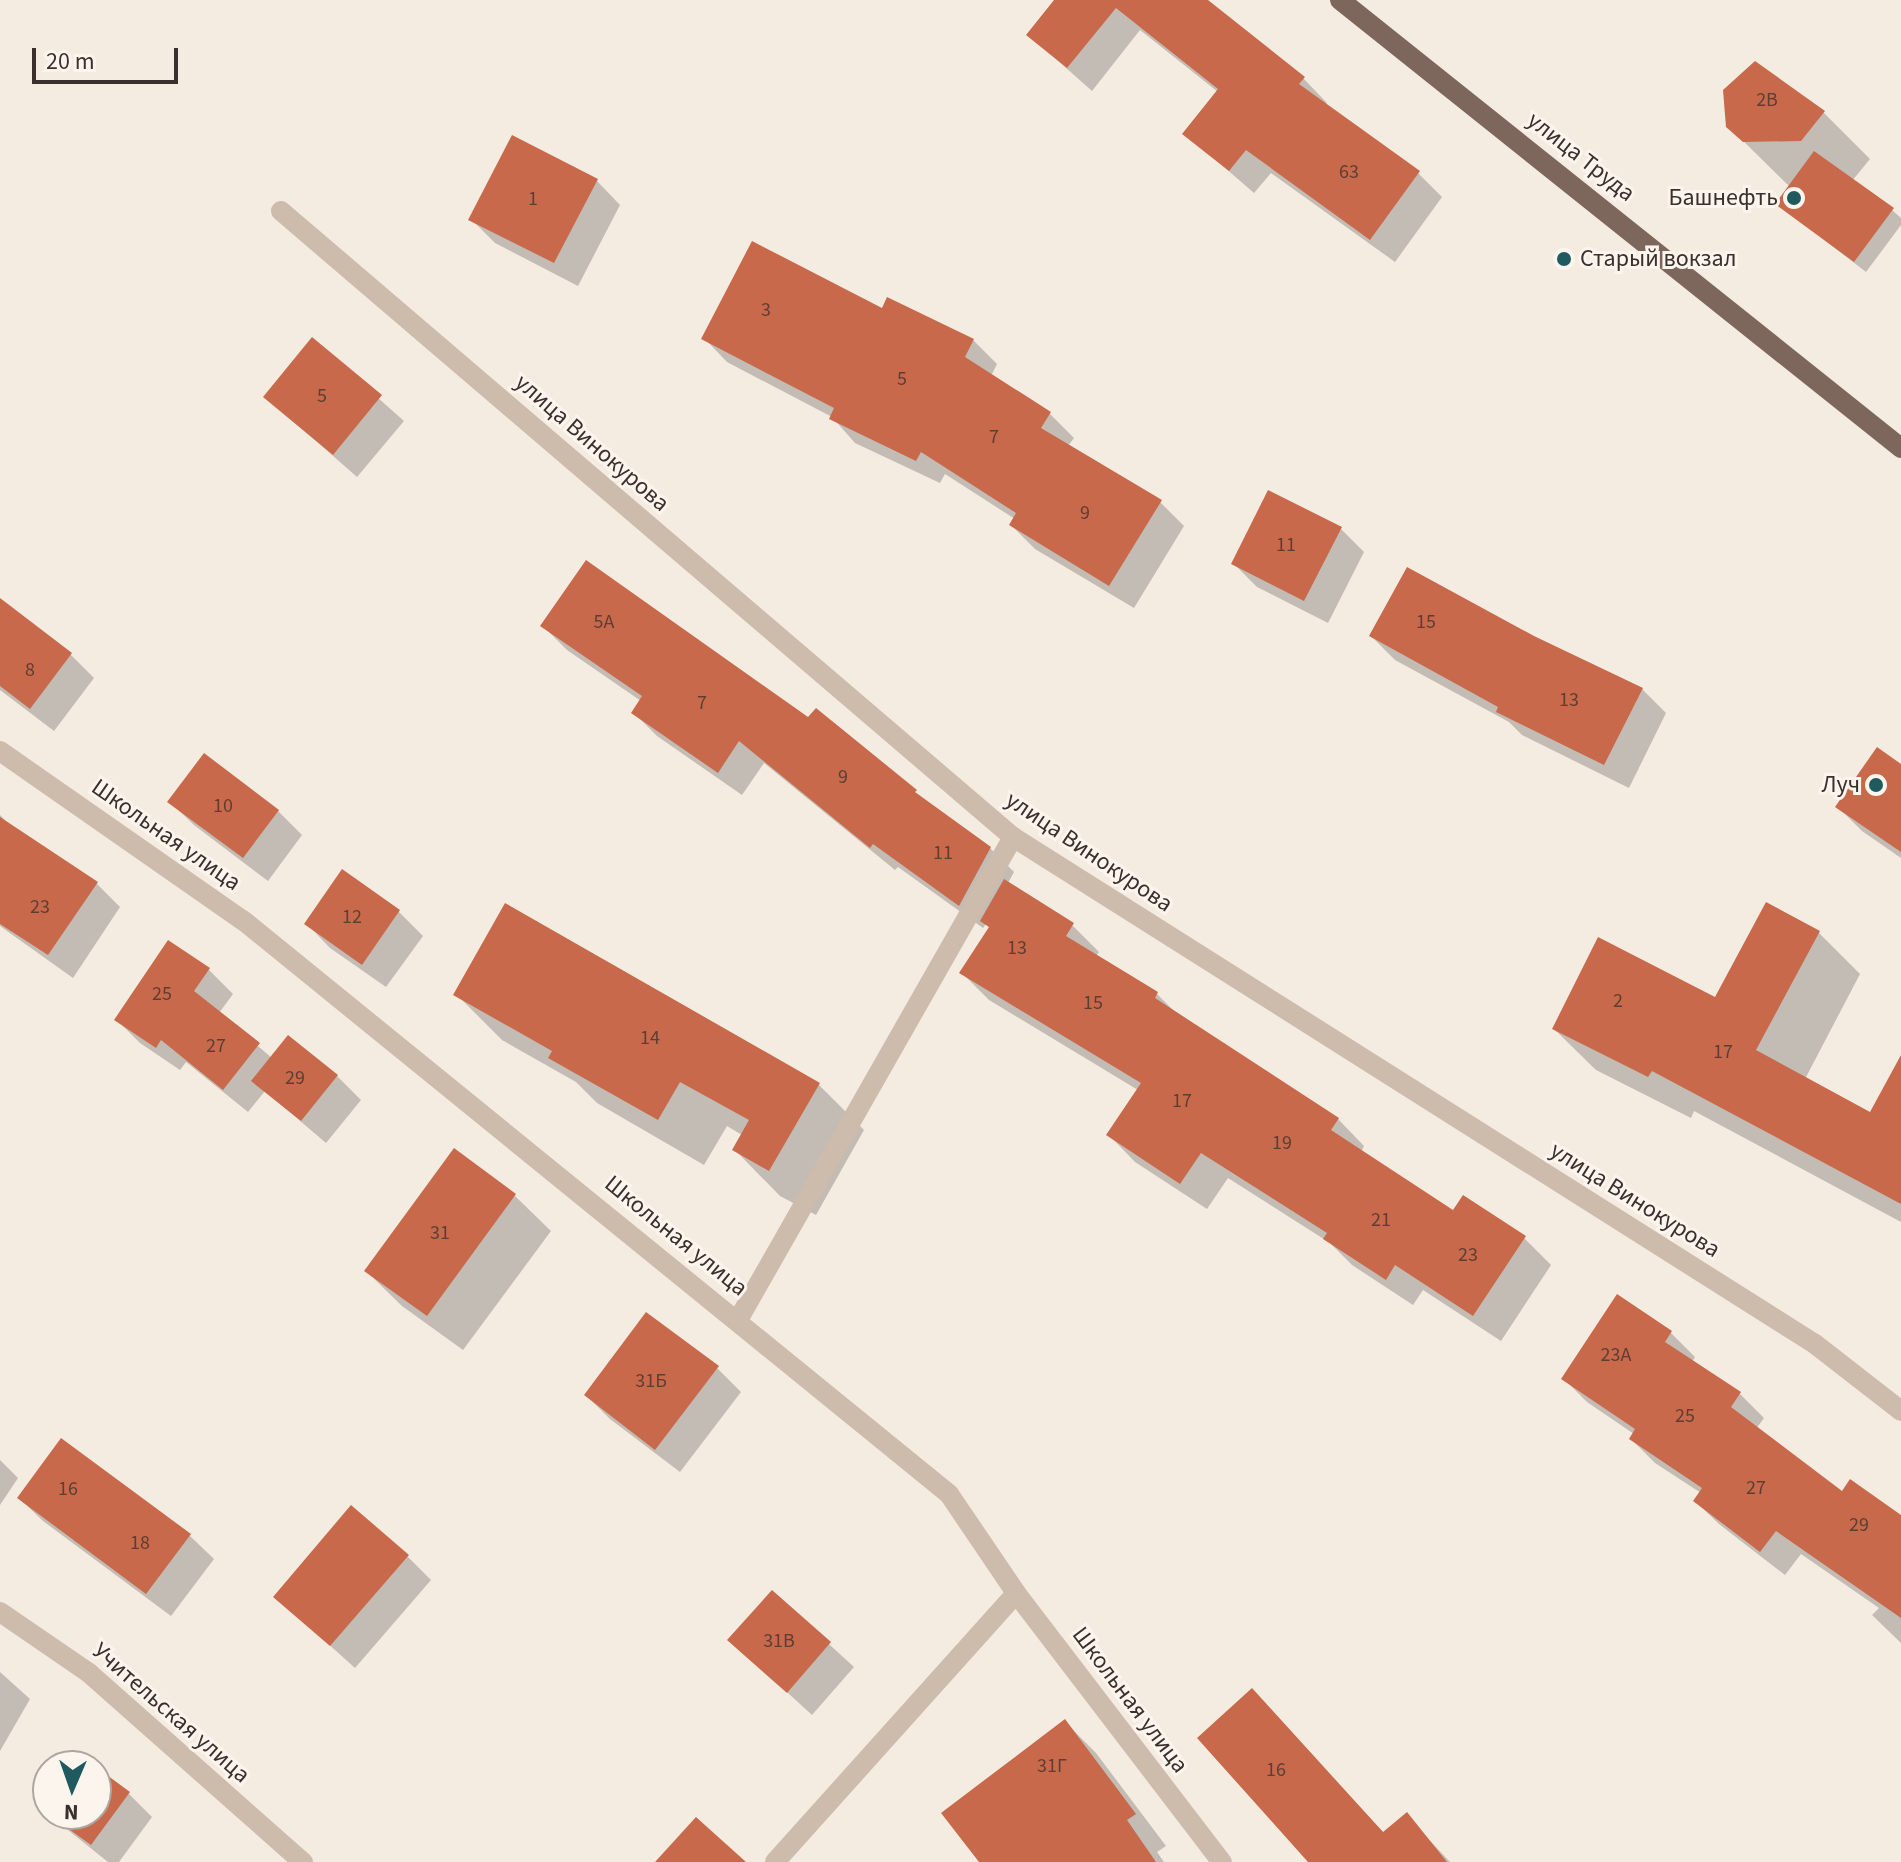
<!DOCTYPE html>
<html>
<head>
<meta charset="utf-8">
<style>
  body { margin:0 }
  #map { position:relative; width:1901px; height:1862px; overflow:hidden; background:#f4ebe1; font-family:"Source Sans 3",sans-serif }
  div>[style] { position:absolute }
  .shadow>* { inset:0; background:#0003 }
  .building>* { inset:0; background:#c8694b }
  .street>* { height:20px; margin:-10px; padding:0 10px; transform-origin:10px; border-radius:10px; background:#cdbbac }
  .primary>* { height:20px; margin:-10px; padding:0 10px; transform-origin:10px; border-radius:10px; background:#7d675c }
  .dots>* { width:22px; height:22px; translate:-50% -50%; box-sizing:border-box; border:4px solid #fbf5ee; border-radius:50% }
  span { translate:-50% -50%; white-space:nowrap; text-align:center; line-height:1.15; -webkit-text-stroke:6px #fbf5ee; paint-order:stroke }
  .number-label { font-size:20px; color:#5e3e33 }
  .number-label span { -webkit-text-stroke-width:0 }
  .street-label { font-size:24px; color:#3b302b }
  .poi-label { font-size:24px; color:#3b302b }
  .right { translate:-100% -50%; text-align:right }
  .left { translate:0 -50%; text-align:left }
  .north { position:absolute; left:32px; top:1750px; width:80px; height:80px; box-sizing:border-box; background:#fbf5ee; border:2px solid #aea6a0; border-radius:50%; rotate:182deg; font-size:22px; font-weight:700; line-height:32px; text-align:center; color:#3b302b }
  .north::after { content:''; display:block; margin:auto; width:28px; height:36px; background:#1f5a5e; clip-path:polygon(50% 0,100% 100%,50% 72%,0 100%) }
  .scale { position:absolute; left:32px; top:48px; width:146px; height:36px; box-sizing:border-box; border:4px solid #3b302b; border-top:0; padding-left:10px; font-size:24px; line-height:28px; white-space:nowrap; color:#3b302b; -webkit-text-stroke:6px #fbf5ee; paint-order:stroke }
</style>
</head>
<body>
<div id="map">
  <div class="shadow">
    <div style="clip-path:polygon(1057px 0,1204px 0,1304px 79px,1327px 103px,1325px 105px,1418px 173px,1442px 197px,1395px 262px,1271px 173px,1254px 193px,1185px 133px,1218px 92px,1140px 30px,1092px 91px,1029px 35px)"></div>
    <div style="clip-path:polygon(1755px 64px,1824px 113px,1870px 159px,1852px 181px,1892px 210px,1901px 218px,1901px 225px,1866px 272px,1778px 204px,1790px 187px,1728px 126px)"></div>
    <div style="clip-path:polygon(597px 181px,620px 205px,578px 286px,495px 243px,471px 219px)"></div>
    <div style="clip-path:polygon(883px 310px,973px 340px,997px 364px,991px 376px,1050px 414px,1074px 438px,1068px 446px,1160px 502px,1184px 526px,1134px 608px,1035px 549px,1011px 525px,1015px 519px,945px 474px,940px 483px,855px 443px,832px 417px,727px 362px,704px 338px)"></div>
    <div style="clip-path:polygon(313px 340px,404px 421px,357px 477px,266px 397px)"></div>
    <div style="clip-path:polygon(1341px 529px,1364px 552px,1328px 623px,1257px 587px,1233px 563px)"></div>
    <div style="clip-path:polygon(0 601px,71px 655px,94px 678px,54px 731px,0 690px)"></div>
    <div style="clip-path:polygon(543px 626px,809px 719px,816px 711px,932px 807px,990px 848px,1014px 872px,1008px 883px,1072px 925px,1099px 952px,1096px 956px,1157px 994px,1181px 1018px,1338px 1119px,1364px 1146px,1361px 1152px,1453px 1213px,1524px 1238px,1551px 1265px,1501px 1341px,1423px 1290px,1413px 1305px,1352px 1265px,1330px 1243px,1228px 1178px,1207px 1209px,1135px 1162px,1109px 1135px,1138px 1090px,989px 1000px,962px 973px,991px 929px,986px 924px,983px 928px,898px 867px,895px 870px,764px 763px,742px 795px,657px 736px,633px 712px,641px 701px,567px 650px)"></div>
    <div style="clip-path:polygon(1371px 636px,1533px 638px,1642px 689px,1666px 713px,1629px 788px,1522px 735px,1509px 722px,1395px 660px)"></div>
    <div style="clip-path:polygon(204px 756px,278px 811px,302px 835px,268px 881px,194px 825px,170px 802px)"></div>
    <div style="clip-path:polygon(1901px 766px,1901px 858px,1862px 831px,1838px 807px)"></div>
    <div style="clip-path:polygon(0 815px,14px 829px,96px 883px,120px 907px,73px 978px,0 926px)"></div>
    <div style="clip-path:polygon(343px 872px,399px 912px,423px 936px,386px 987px,330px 948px,307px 924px)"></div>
    <div style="clip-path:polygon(1818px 932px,1860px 974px,1805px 1079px,1871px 1115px,1901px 1059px,1901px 1222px,1694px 1111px,1691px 1118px,1596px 1070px,1554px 1029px,1716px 1000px)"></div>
    <div style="clip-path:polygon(168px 943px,209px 970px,233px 994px,219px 1013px,272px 1058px,337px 1076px,361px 1100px,326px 1143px,265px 1091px,248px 1112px,186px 1062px,180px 1070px,140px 1043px,116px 1019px)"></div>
    <div style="clip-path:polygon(456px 994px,818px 1084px,864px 1130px,816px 1215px,780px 1196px,734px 1149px,742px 1135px,727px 1126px,704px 1165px,597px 1103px,576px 1082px,502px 1040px)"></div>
    <div style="clip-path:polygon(454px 1151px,515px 1196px,551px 1231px,463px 1350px,402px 1306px,366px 1271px)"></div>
    <div style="clip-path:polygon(1618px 1297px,1671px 1333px,1695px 1357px,1692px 1362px,1740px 1394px,1764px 1418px,1756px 1429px,1842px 1494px,1901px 1517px,1901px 1643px,1872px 1615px,1879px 1608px,1801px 1554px,1785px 1575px,1719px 1524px,1695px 1501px,1701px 1493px,1655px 1463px,1631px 1439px,1634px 1434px,1587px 1402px,1563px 1378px)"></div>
    <div style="clip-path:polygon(717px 1368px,741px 1392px,680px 1472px,610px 1419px,586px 1395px)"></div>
    <div style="clip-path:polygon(62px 1441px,190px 1536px,214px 1559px,171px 1616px,43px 1521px,19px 1498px)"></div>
    <div style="clip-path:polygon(0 1460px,18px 1478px,0 1505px)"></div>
    <div style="clip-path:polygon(407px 1556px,431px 1580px,355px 1668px,275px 1596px)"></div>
    <div style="clip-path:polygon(772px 1592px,854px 1667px,812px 1715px,730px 1640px)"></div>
    <div style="clip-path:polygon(0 1672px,30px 1699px,0 1751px)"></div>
    <div style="clip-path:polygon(1252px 1691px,1384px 1833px,1406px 1815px,1450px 1862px,1311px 1862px)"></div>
    <div style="clip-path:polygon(1065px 1722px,1096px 1753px,1166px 1846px,1157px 1852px,1164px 1862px,981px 1862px)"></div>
    <div style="clip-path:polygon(78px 1757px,91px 1766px,71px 1766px)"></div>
    <div style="clip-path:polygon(96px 1770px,128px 1793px,152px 1817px,119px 1862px,108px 1862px,48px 1814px,96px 1814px)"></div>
    <div style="clip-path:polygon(48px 1798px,48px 1814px,41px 1807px)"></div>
  </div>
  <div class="building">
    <div style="clip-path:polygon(1054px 0,1208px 0,1305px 77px,1299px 84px,1420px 171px,1370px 240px,1246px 150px,1229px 171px,1182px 134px,1218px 89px,1116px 8px,1067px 68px,1026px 35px)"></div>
    <div style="clip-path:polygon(1755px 61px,1825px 111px,1801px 141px,1743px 142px,1726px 127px,1723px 90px)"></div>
    <div style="clip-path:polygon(512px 135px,598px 179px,554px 263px,468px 220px)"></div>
    <div style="clip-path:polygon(1814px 151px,1894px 208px,1854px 262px,1775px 204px)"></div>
    <div style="clip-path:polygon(752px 241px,882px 308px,887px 297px,974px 339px,965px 357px,1051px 412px,1041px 428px,1162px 500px,1109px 586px,1009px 525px,1016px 513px,921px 452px,916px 461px,829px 419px,834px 408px,701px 339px)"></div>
    <div style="clip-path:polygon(312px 337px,382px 395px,333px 455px,263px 397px)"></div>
    <div style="clip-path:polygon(1268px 490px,1342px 527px,1304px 601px,1231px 564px)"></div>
    <div style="clip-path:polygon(586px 560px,808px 717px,816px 708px,917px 790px,915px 792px,991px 847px,959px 906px,873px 844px,870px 848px,739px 741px,718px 773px,631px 713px,642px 696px,540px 626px)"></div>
    <div style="clip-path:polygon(1407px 567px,1534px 636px,1643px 688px,1604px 765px,1496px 712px,1498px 707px,1369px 636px)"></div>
    <div style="clip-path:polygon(0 598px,72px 653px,30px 709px,0 686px)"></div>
    <div style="clip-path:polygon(1877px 747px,1901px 764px,1901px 852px,1835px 807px)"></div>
    <div style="clip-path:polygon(204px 753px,279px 810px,243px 858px,167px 802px)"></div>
    <div style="clip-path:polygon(0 817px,98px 882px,48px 955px,0 924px)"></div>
    <div style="clip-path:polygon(342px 869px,400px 910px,362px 965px,304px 924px)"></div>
    <div style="clip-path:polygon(1004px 879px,1074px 923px,1066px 936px,1158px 992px,1155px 998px,1339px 1118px,1331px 1130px,1453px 1210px,1463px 1195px,1526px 1236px,1473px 1316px,1395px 1265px,1386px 1280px,1323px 1239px,1327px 1233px,1201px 1153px,1180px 1184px,1106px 1135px,1141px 1083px,959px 973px,989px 927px,980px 921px)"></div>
    <div style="clip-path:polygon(1766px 902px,1820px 931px,1756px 1050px,1870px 1112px,1901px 1055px,1901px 1204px,1652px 1071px,1648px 1077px,1552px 1029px,1598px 937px,1715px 997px)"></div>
    <div style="clip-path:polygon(505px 903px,820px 1083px,769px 1171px,732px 1150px,749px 1120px,680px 1082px,658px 1120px,548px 1058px,552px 1051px,453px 995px)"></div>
    <div style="clip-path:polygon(168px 940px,210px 968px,194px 991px,260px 1043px,223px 1090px,161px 1040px,156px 1048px,114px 1020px)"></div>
    <div style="clip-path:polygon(288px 1035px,338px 1075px,301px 1121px,251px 1081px)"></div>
    <div style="clip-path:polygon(454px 1148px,516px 1194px,427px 1316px,364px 1271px)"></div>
    <div style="clip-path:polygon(1617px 1294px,1672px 1331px,1665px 1342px,1741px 1392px,1731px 1407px,1842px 1491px,1850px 1479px,1901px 1515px,1901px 1618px,1776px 1531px,1760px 1552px,1693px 1501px,1702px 1488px,1629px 1439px,1635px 1429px,1561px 1379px)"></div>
    <div style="clip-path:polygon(646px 1312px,719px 1366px,655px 1450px,584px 1395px)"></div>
    <div style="clip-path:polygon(61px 1438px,191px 1534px,146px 1594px,17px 1498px)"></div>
    <div style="clip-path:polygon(351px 1505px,409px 1555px,330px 1646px,273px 1597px)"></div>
    <div style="clip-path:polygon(772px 1590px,831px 1642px,787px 1693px,727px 1640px)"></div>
    <div style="clip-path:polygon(1252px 1688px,1383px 1832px,1407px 1812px,1447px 1862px,1308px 1862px,1197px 1738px)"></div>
    <div style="clip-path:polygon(1065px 1719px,1136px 1814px,1127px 1820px,1156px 1862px,979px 1862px,941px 1813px)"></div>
    <div style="clip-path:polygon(96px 1767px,130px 1792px,91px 1845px,48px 1814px,96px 1814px)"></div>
    <div style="clip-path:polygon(696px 1817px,746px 1862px,655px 1862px)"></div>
  </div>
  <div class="street">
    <div style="left:281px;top:211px;width:963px;rotate:40.54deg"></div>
    <div style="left:1013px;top:837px;width:949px;rotate:32.3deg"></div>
    <div style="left:1815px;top:1344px;width:109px;rotate:37.9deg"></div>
    <div style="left:0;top:751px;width:297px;rotate:34.9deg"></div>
    <div style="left:244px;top:921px;width:908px;rotate:39.1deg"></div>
    <div style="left:949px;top:1494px;width:120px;rotate:55.9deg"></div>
    <div style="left:1016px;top:1593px;width:339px;rotate:52.6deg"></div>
    <div style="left:738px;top:1320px;width:556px;rotate:-60.34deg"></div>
    <div style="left:0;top:1612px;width:108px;rotate:34.4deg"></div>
    <div style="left:89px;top:1673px;width:286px;rotate:41.5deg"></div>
    <div style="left:775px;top:1862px;width:361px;rotate:-48.1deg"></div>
  </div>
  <div class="primary">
    <div style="left:1340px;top:0;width:718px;rotate:38.61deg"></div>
  </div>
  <div class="dots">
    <div style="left:1794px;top:198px;background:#1f5a5e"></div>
    <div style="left:1564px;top:259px;background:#1f5a5e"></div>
    <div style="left:1876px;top:785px;background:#1f5a5e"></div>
  </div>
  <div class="number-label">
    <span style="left:1767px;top:100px">2В</span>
    <span style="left:1349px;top:172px">63</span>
    <span style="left:533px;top:199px">1</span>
    <span style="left:766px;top:310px">3</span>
    <span style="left:902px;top:379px">5</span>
    <span style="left:322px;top:396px">5</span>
    <span style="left:994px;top:437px">7</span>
    <span style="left:1085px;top:513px">9</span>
    <span style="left:1286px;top:545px">11</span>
    <span style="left:604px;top:622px">5А</span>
    <span style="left:1426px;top:622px">15</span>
    <span style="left:30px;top:670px">8</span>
    <span style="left:1569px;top:700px">13</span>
    <span style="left:702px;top:703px">7</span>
    <span style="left:843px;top:777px">9</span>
    <span style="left:223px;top:806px">10</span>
    <span style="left:943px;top:853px">11</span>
    <span style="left:40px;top:907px">23</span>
    <span style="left:352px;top:917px">12</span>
    <span style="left:1017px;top:948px">13</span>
    <span style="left:162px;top:994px">25</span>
    <span style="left:1618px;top:1001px">2</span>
    <span style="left:1093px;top:1003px">15</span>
    <span style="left:650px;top:1038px">14</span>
    <span style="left:216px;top:1046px">27</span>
    <span style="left:1723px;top:1052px">17</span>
    <span style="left:295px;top:1078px">29</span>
    <span style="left:1182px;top:1101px">17</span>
    <span style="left:1282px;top:1143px">19</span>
    <span style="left:1381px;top:1220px">21</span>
    <span style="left:440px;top:1233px">31</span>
    <span style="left:1468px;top:1255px">23</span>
    <span style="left:1616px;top:1355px">23А</span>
    <span style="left:651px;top:1381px">31Б</span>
    <span style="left:1685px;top:1416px">25</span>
    <span style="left:1756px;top:1488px">27</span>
    <span style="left:68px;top:1489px">16</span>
    <span style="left:1859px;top:1525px">29</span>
    <span style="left:140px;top:1543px">18</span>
    <span style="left:779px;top:1641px">31В</span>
    <span style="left:1052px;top:1766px">31Г</span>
    <span style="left:1276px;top:1770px">16</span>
  </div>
  <div class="street-label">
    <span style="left:1581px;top:157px;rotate:38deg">улица Труда</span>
    <span style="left:592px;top:443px;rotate:41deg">улица Винокурова</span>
    <span style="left:166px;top:835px;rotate:35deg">Школьная улица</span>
    <span style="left:1089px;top:852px;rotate:34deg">улица Винокурова</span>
    <span style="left:1635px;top:1200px;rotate:32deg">улица Винокурова</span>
    <span style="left:676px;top:1236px;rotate:39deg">Школьная улица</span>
    <span style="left:1130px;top:1700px;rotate:53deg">Школьная улица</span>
    <span style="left:171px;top:1713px;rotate:41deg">Учительская улица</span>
  </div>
  <div class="poi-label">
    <span class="right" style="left:1778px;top:198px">Башнефть</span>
    <span class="left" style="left:1580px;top:259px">Старый вокзал</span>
    <span class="right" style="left:1860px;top:785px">Луч</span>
  </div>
  <div class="north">N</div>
  <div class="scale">20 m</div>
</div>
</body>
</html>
